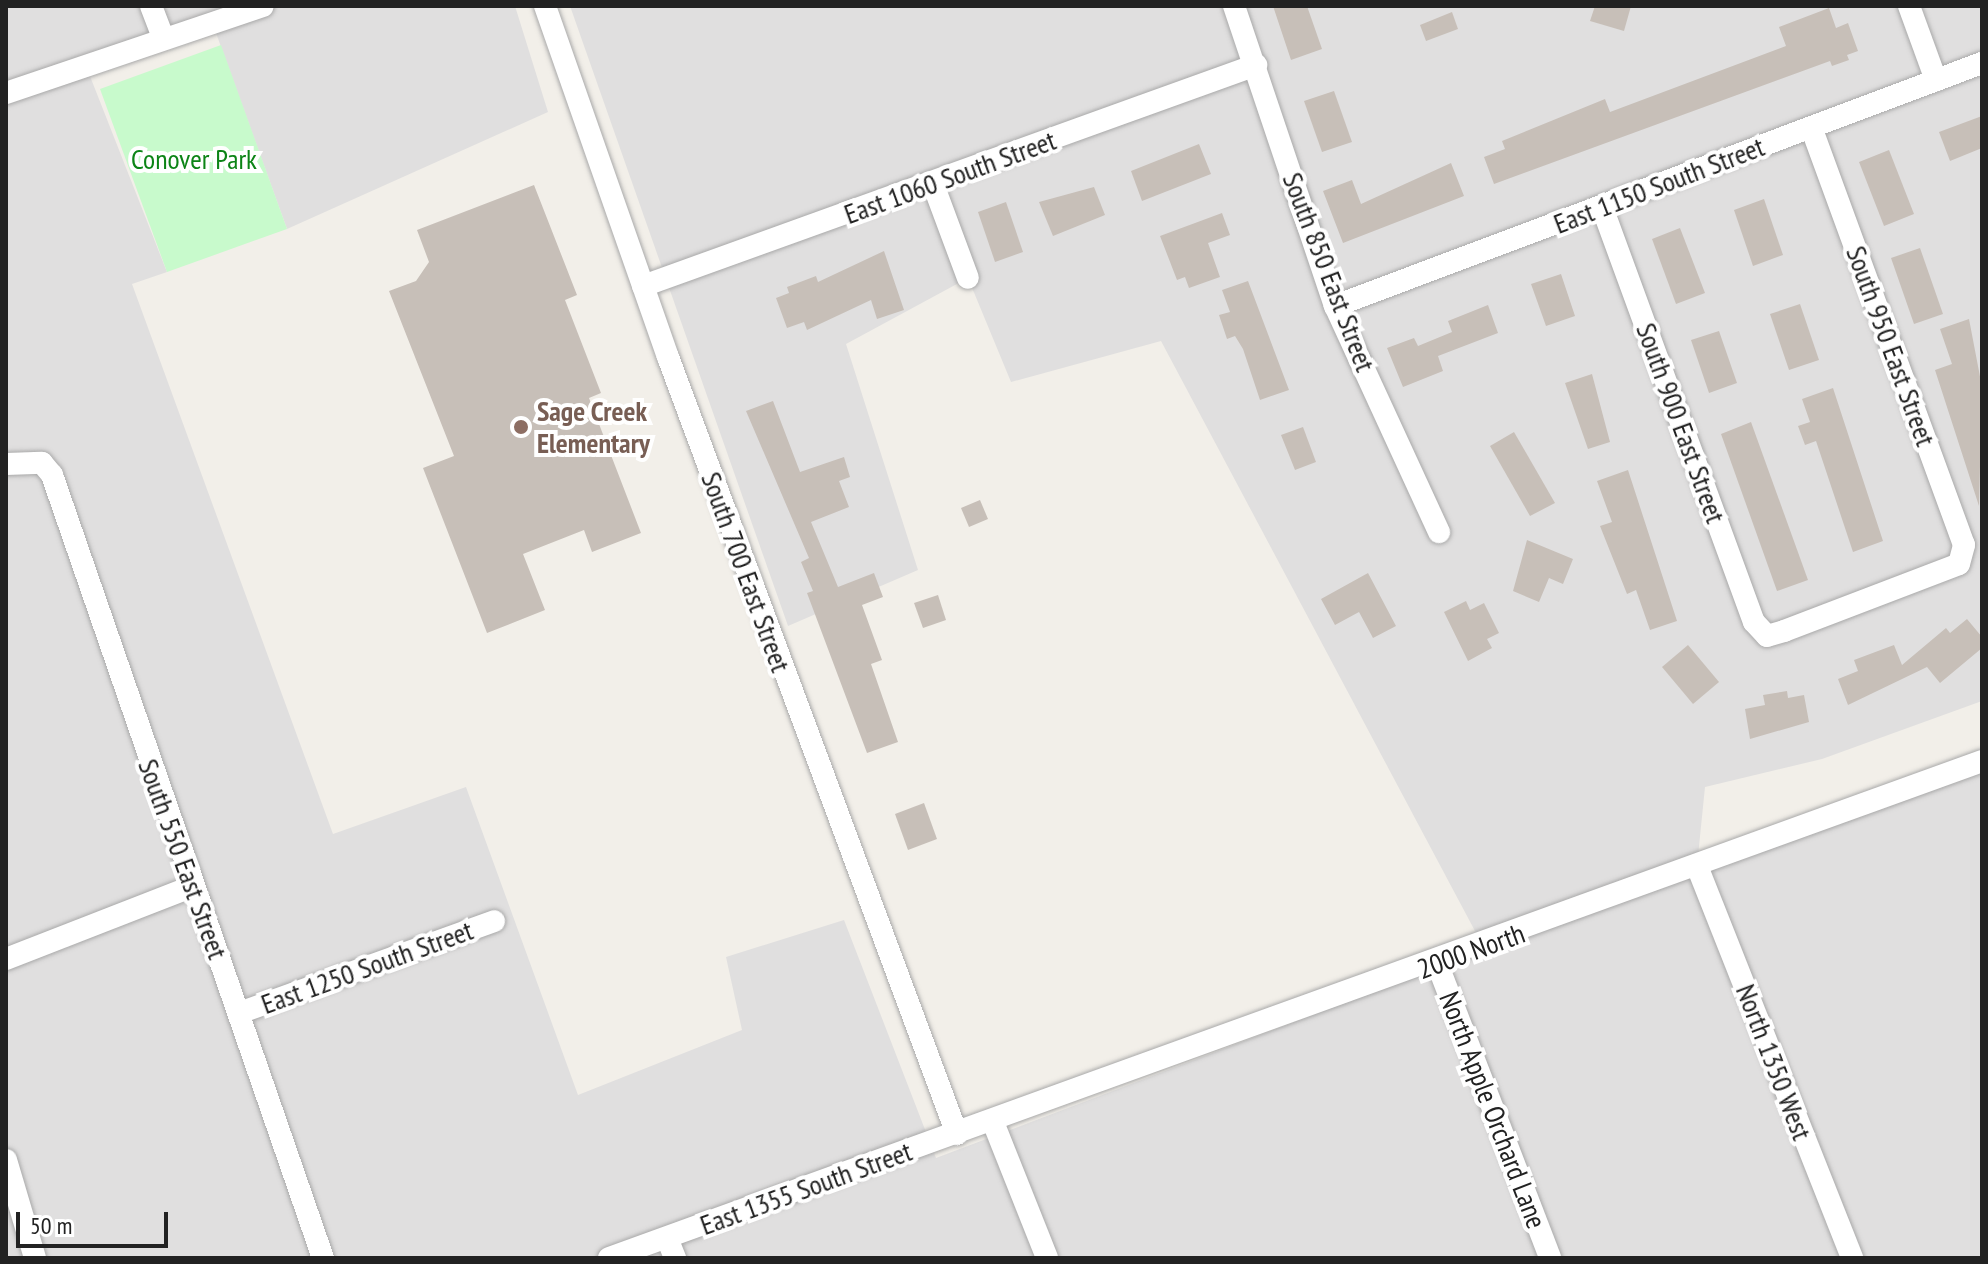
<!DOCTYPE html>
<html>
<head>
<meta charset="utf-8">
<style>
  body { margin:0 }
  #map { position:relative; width:1988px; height:1264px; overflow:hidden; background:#f2efe9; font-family:"PT Sans Narrow",sans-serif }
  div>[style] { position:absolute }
  .residential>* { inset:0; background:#e0dfdf }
  .park>* { inset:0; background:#c8facc }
  .building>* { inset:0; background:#c7bfb8 }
  .roads { filter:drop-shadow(0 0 2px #a9a9a9) drop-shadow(0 0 2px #a9a9a9) }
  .minor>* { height:22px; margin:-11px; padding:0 11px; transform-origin:11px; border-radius:11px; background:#fff }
  .dots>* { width:22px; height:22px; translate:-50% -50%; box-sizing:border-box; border:4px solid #fff; border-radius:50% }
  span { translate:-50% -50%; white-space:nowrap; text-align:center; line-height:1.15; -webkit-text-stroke:8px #fff; paint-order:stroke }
  .park-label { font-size:28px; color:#0c8416 }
  .street-label { font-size:28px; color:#222 }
  .education-label { font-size:28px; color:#785e54; font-weight:700 }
  .left { translate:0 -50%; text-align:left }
  .frame { position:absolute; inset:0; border:8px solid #222; pointer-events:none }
  .scale { position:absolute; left:16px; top:1212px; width:152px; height:36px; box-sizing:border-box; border:4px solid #222; border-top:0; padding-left:10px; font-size:24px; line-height:28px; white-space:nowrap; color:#222; -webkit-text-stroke:6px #fff; paint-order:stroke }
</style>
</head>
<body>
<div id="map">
  <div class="residential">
    <div style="clip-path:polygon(6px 6px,515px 6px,548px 112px,287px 229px,212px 22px,86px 66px,167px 272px,132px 284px,333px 834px,466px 787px,578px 1095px,742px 1030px,726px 957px,844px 920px,936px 1158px,1982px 761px,1982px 1258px,6px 1258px)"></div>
    <div style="clip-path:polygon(570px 6px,1982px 6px,1982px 701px,1822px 759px,1705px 787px,1697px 866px,1483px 946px,1161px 341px,1011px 382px,968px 278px,846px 344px,918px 570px,788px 626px)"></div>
  </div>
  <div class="park">
    <div style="clip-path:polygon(221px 45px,287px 229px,167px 272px,100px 89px)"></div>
  </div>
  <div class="building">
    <div style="clip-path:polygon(1273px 6px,1307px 6px,1322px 49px,1291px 60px)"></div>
    <div style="clip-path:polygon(1595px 6px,1631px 6px,1624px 31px,1590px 21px)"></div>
    <div style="clip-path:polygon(1829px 8px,1836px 28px,1848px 23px,1858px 51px,1847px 55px,1849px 60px,1832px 66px,1830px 61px,1494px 184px,1484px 157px,1505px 149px,1502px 141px,1605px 99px,1610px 112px,1786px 46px,1779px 27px)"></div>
    <div style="clip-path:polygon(1452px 12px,1458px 29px,1426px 41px,1420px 25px)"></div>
    <div style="clip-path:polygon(1334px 91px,1352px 142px,1322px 152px,1304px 101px)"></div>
    <div style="clip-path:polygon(1982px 116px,1982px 148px,1950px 161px,1939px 132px)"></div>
    <div style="clip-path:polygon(1199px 144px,1211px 174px,1142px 201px,1131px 171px)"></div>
    <div style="clip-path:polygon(1889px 150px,1914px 214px,1884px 226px,1859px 162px)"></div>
    <div style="clip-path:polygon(1451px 163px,1464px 196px,1343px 243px,1323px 191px,1352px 180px,1361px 204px)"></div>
    <div style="clip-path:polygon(534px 185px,577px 295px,565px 300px,601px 393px,589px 398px,641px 533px,592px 552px,584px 530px,523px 554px,545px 610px,487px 633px,423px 468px,454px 456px,389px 291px,416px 281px,429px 262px,417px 230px)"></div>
    <div style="clip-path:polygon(1094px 187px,1105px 215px,1053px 236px,1039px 202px)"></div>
    <div style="clip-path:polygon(1764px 199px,1783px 255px,1753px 266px,1734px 210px)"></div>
    <div style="clip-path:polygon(1006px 202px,1023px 252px,995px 262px,978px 212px)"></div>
    <div style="clip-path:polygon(1222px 213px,1230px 235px,1208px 243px,1220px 277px,1189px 288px,1185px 277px,1177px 280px,1160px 236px)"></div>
    <div style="clip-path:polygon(1680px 228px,1705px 293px,1676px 304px,1652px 239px)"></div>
    <div style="clip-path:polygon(1920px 248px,1943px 314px,1914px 324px,1891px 258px)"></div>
    <div style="clip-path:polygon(884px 251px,904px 310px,877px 319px,871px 300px,807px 330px,804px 322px,787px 328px,776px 298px,789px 293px,787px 287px,816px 276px,818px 282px)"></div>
    <div style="clip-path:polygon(1561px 274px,1575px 316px,1546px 326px,1531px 284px)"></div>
    <div style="clip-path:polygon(1248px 281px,1289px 390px,1260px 400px,1243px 349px,1235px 336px,1227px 339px,1219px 315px,1230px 312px,1222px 290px)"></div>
    <div style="clip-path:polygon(1800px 304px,1819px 360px,1789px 370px,1770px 314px)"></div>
    <div style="clip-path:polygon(1488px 305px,1498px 333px,1438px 356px,1443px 371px,1403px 387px,1387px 348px,1414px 338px,1418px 346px,1452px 332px,1448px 321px)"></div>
    <div style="clip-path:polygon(1969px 319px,1982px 387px,1979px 506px,1935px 370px,1952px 364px,1940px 329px)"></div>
    <div style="clip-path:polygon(1719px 331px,1737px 383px,1709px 393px,1691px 340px)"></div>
    <div style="clip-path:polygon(1592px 374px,1610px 442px,1588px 449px,1565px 383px)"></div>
    <div style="clip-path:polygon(1833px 388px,1883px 541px,1853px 552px,1816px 441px,1805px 445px,1798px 426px,1810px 422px,1802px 399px)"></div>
    <div style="clip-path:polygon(773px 401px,800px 472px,844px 457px,850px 477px,839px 481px,849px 507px,811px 522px,838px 587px,874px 573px,883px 597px,862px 605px,882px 660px,871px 664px,898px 742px,867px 753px,807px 593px,813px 591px,801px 562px,809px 558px,746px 411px)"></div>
    <div style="clip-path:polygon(1751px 422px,1808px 580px,1777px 591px,1721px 434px)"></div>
    <div style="clip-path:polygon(1303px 427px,1316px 462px,1295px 470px,1281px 435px)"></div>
    <div style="clip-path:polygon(1514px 432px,1555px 503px,1530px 516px,1490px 446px)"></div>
    <div style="clip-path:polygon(1628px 470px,1677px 621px,1650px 630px,1636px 590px,1627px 594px,1600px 526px,1612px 522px,1597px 481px)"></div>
    <div style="clip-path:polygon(980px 500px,988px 519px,969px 527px,961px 508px)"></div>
    <div style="clip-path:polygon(1527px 540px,1573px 559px,1563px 584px,1549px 578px,1539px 602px,1513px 591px)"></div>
    <div style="clip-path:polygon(1368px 573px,1396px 626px,1373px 638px,1359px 612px,1335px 625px,1321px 599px)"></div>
    <div style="clip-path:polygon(938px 595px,946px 620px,923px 628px,914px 603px)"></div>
    <div style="clip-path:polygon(1466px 601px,1470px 610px,1484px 603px,1499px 633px,1487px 639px,1492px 648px,1468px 661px,1444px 612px)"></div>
    <div style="clip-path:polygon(1967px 619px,1982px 637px,1982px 648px,1940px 683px,1927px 667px,1848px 705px,1838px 679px,1858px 671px,1854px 660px,1894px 645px,1902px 665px,1946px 628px,1950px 633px)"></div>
    <div style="clip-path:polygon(1688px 645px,1719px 682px,1693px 704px,1662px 667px)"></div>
    <div style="clip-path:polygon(1787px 691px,1788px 698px,1804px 695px,1809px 722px,1750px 739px,1745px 709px,1765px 705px,1763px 695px)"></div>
    <div style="clip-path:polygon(924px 803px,937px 839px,908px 850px,895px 814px)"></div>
  </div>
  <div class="roads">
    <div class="minor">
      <div style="left:151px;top:6px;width:34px;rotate:69deg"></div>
      <div style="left:545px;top:6px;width:372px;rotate:70.7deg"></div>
      <div style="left:668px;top:357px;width:829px;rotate:69.6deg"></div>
      <div style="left:1234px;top:6px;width:317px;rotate:71.4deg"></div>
      <div style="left:1335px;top:306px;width:249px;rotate:65.3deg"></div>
      <div style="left:1909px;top:6px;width:79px;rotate:70deg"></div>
      <div style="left:6px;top:93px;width:271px;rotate:-18.7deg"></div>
      <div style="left:933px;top:184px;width:100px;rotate:69.6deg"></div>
      <div style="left:1602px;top:207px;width:442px;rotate:69.9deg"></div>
      <div style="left:1754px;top:622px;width:19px;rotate:47deg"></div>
      <div style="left:1767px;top:636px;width:18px;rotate:-16deg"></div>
      <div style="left:1784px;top:631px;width:187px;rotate:-20.9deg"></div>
      <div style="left:1959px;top:564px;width:20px;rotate:-75deg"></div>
      <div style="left:1964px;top:545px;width:444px;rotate:-110.1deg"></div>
      <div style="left:643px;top:286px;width:652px;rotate:-19.83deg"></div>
      <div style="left:1335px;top:306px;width:691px;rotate:-20.59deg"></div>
      <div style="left:6px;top:464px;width:36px;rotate:-2deg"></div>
      <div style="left:42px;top:463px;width:16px;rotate:50deg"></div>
      <div style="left:52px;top:475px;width:829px;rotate:70.91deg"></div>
      <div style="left:1697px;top:866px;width:422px;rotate:68.4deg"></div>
      <div style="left:6px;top:959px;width:199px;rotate:-21.3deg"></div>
      <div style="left:1437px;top:963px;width:316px;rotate:69deg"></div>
      <div style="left:239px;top:1013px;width:271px;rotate:-19.8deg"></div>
      <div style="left:993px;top:1122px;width:146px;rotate:68.3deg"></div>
      <div style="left:6px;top:1160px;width:102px;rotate:73.5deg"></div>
      <div style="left:667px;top:1238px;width:22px;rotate:68deg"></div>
      <div style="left:609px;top:1258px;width:1460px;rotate:-19.9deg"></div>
    </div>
  </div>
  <div class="dots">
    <div style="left:521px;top:427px;background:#8d6e63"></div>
  </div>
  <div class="park-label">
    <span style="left:194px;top:159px">Conover Park</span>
  </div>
  <div class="street-label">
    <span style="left:950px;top:177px;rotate:-20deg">East 1060 South Street</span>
    <span style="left:1659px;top:185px;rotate:-21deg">East 1150 South Street</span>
    <span style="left:1329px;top:272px;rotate:69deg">South 850 East Street</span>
    <span style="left:1891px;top:346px;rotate:70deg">South 950 East Street</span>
    <span style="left:1681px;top:423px;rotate:70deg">South 900 East Street</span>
    <span style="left:746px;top:572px;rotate:70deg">South 700 East Street</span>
    <span style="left:183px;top:859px;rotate:70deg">South 550 East Street</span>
    <span style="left:1471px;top:951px;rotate:-20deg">2000 North</span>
    <span style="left:367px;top:967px;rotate:-20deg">East 1250 South Street</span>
    <span style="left:1774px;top:1062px;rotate:69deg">North 1350 West</span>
    <span style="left:1493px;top:1110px;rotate:69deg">North Apple Orchard Lane</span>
    <span style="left:806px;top:1188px;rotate:-20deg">East 1355 South Street</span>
  </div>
  <div class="education-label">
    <span class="left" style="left:537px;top:427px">Sage Creek<br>Elementary</span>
  </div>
  <div class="frame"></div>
  <div class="scale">50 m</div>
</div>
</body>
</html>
